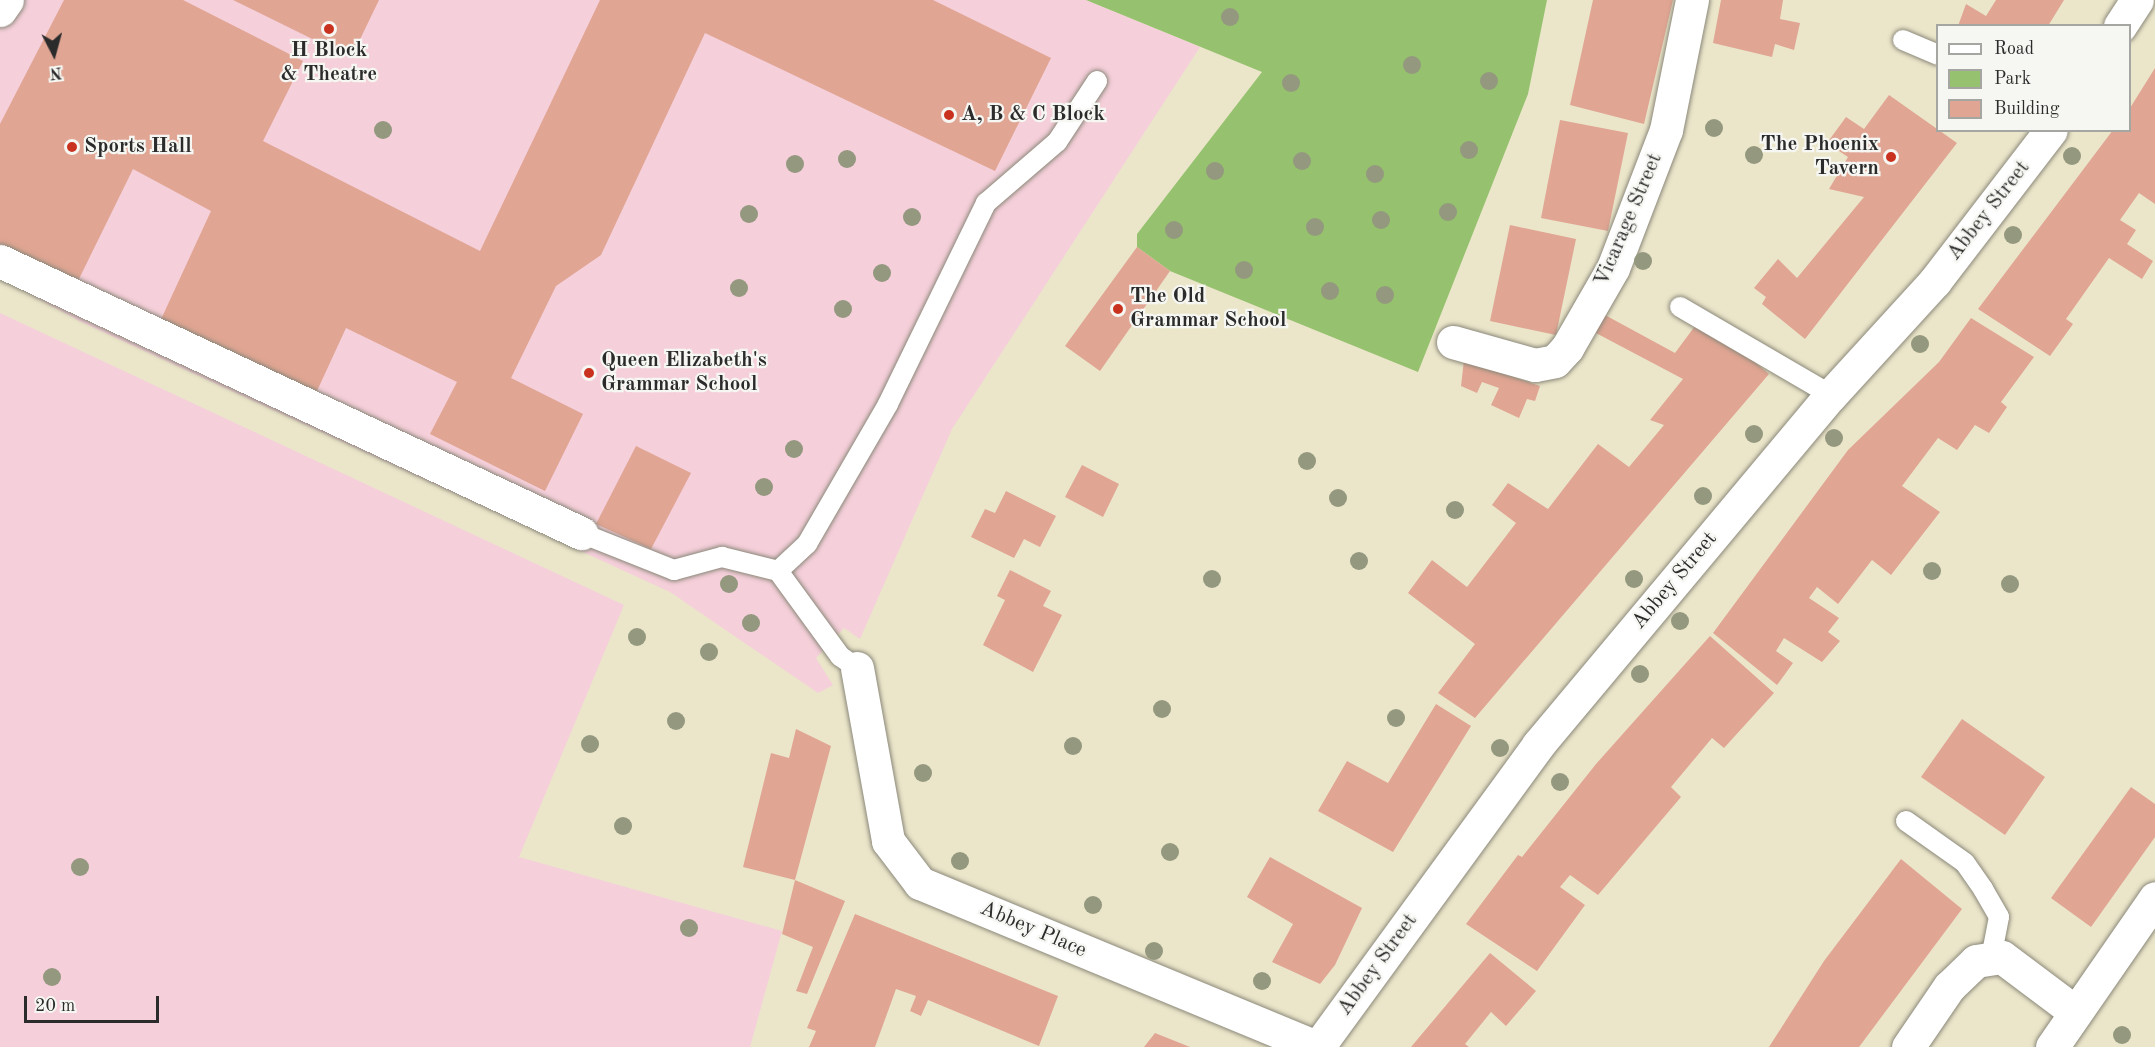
<!DOCTYPE html>
<html>
<head>
<meta charset="utf-8">
<style>
  body { margin:0 }
  #map { position:relative; width:2155px; height:1047px; overflow:hidden; background:#ebe6ca; font-family:"Old Standard TT",serif }
  div>[style] { position:absolute }
  .built>* { inset:0; background:#f5cfda }
  .green>* { inset:0; background:#96c16f }
  .building>* { inset:0; background:#e0a593 }
  .roads { filter:drop-shadow(0 0 2px #8b887a) drop-shadow(0 0 2px #8b887a) }
  .service>* { height:20px; margin:-10px; padding:0 10px; transform-origin:10px; border-radius:10px; background:#fff }
  .minor>* { height:33px; margin:-16.5px; padding:0 16.5px; transform-origin:16.5px; border-radius:16.5px; background:#fff }
  .trees>* { width:18px; height:18px; margin:-9px; border-radius:50%; background:#93987e }
  .dots>* { width:16px; height:16px; translate:-50% -50%; box-sizing:border-box; border:3px solid #f6f6f2; border-radius:50% }
  span { translate:-50% -50%; white-space:nowrap; text-align:center; line-height:1.15; -webkit-text-stroke:4.5px #f6f6f2; paint-order:stroke }
  .poi-label { font-size:21px; color:#2b2b2b; font-weight:700 }
  .left { translate:0 -50%; text-align:left }
  .right { translate:-100% -50%; text-align:right }
  .street-label { font-size:21px; color:#2b2b2b }
  .legend { position:absolute; left:1936px; top:24px; width:195px; height:108px; box-sizing:border-box; background:#f6f6f2; border:2px solid #a5a5a2; margin:0; padding:8px 10px; list-style:none; font-size:18px; color:#2b2b2b }
  .legend li { display:flex; align-items:center; gap:12px; height:30px }
  .legend b { width:30px; border:2px solid #a5a5a2 }
  .north { position:absolute; left:24px; top:24px; width:60px; height:60px; -webkit-text-stroke:4px #f6f6f2; paint-order:stroke; rotate:174deg; font-size:16px; font-weight:700; line-height:24px; text-align:center; color:#2b2b2b }
  .north::after { content:''; display:block; margin:auto; width:21px; height:27px; background:#2b2b2b; clip-path:polygon(50% 0,100% 100%,50% 72%,0 100%) }
  .scale { position:absolute; left:24px; top:996px; width:135px; height:27px; box-sizing:border-box; border:3px solid #2b2b2b; border-top:0; padding-left:8px; font-size:18px; line-height:21px; white-space:nowrap; color:#2b2b2b; -webkit-text-stroke:4px #f6f6f2; paint-order:stroke }
</style>
</head>
<body>
<div id="map">
  <div class="built">
    <div style="clip-path:polygon(0 0,1086px 0,1200px 47px,952px 429px,860px 639px,844px 628px,816px 658px,833px 685px,818px 693px,670px 592px,81px 322px,0 278px)"></div>
    <div style="clip-path:polygon(0 313px,624px 605px,519px 857px,782px 931px,750px 1047px,0 1047px)"></div>
  </div>
  <div class="green">
    <div style="clip-path:polygon(1086px 0,1547px 0,1528px 94px,1418px 372px,1170px 271px,1137px 247px,1137px 234px,1262px 72px)"></div>
  </div>
  <div class="building">
    <div style="clip-path:polygon(64px 0,183px 0,303px 61px,263px 141px,480px 251px,600px 0,933px 0,1051px 58px,995px 171px,705px 33px,601px 255px,556px 286px,511px 378px,583px 414px,545px 491px,430px 434px,457px 382px,346px 328px,311px 404px,157px 328px,211px 211px,133px 169px,75px 287px,0 247px,0 124px)"></div>
    <div style="clip-path:polygon(233px 0,379px 0,351px 58px)"></div>
    <div style="clip-path:polygon(1593px 0,1673px 0,1644px 124px,1570px 105px)"></div>
    <div style="clip-path:polygon(1721px 0,1783px 0,1780px 19px,1800px 23px,1794px 50px,1775px 44px,1772px 57px,1713px 43px)"></div>
    <div style="clip-path:polygon(1996px 0,2064px 0,2048px 26px,1958px 26px,1966px 4px,1986px 16px)"></div>
    <div style="clip-path:polygon(2155px 68px,2155px 204px,2139px 193px,2120px 220px,2136px 230px,2127px 244px,2153px 261px,2142px 279px,2109px 258px,2066px 319px,2073px 324px,2050px 356px,1978px 309px,2113px 130px,2130px 130px,2130px 108px)"></div>
    <div style="clip-path:polygon(1889px 95px,1957px 143px,1805px 339px,1762px 304px,1766px 297px,1754px 288px,1778px 259px,1797px 278px,1864px 197px,1829px 189px,1848px 157px,1827px 143px,1846px 117px,1864px 129px)"></div>
    <div style="clip-path:polygon(1560px 120px,1628px 133px,1608px 231px,1541px 218px)"></div>
    <div style="clip-path:polygon(1510px 225px,1576px 239px,1556px 335px,1490px 321px)"></div>
    <div style="clip-path:polygon(1137px 247px,1170px 271px,1100px 371px,1065px 346px)"></div>
    <div style="clip-path:polygon(1605px 315px,1675px 353px,1695px 326px,1737px 347px,1769px 374px,1475px 718px,1438px 693px,1475px 644px,1408px 593px,1432px 560px,1467px 587px,1516px 523px,1492px 505px,1508px 483px,1548px 509px,1598px 444px,1629px 467px,1664px 425px,1650px 420px,1683px 379px,1594px 332px)"></div>
    <div style="clip-path:polygon(1971px 318px,2034px 357px,2001px 402px,2007px 407px,1989px 433px,1975px 425px,1957px 450px,1938px 438px,1902px 486px,1940px 512px,1891px 575px,1872px 560px,1838px 604px,1817px 587px,1809px 598px,1839px 618px,1828px 632px,1840px 641px,1822px 662px,1784px 638px,1776px 651px,1793px 663px,1777px 685px,1713px 633px,1848px 450px,1939px 362px)"></div>
    <div style="clip-path:polygon(1464px 360px,1540px 386px,1535px 401px,1527px 399px,1519px 418px,1491px 405px,1499px 388px,1482px 382px,1477px 393px,1461px 386px)"></div>
    <div style="clip-path:polygon(636px 446px,691px 473px,651px 549px,596px 524px)"></div>
    <div style="clip-path:polygon(1082px 465px,1119px 484px,1103px 517px,1065px 497px)"></div>
    <div style="clip-path:polygon(1006px 491px,1056px 516px,1040px 547px,1024px 539px,1014px 558px,971px 537px,985px 509px,995px 513px)"></div>
    <div style="clip-path:polygon(1010px 570px,1051px 591px,1043px 606px,1062px 615px,1033px 672px,983px 645px,1005px 600px,997px 596px)"></div>
    <div style="clip-path:polygon(1710px 636px,1774px 693px,1724px 748px,1712px 738px,1671px 787px,1681px 797px,1598px 895px,1570px 875px,1560px 887px,1585px 905px,1537px 971px,1466px 924px,1518px 855px,1522px 857px,1596px 764px)"></div>
    <div style="clip-path:polygon(1436px 704px,1471px 726px,1393px 852px,1318px 811px,1347px 761px,1388px 783px)"></div>
    <div style="clip-path:polygon(1962px 719px,2045px 777px,2005px 835px,1921px 777px)"></div>
    <div style="clip-path:polygon(796px 729px,831px 746px,795px 880px,743px 867px,771px 753px,789px 758px)"></div>
    <div style="clip-path:polygon(2131px 787px,2155px 804px,2155px 837px,2091px 927px,2051px 898px)"></div>
    <div style="clip-path:polygon(1270px 857px,1362px 908px,1335px 965px,1320px 984px,1272px 962px,1293px 924px,1247px 897px)"></div>
    <div style="clip-path:polygon(1901px 859px,1962px 909px,1859px 1047px,1769px 1047px,1824px 961px)"></div>
    <div style="clip-path:polygon(795px 880px,845px 901px,807px 994px,796px 991px,813px 947px,782px 934px)"></div>
    <div style="clip-path:polygon(855px 914px,1058px 996px,1039px 1046px,928px 1000px,921px 1016px,910px 1011px,916px 996px,896px 989px,875px 1047px,809px 1047px,816px 1031px,807px 1028px)"></div>
    <div style="clip-path:polygon(1490px 953px,1536px 991px,1506px 1026px,1491px 1012px,1465px 1044px,1469px 1047px,1411px 1047px)"></div>
    <div style="clip-path:polygon(1155px 1033px,1190px 1047px,1144px 1047px)"></div>
  </div>
  <div class="roads">
    <div class="service">
      <div style="left:1903px;top:40px;width:38px;rotate:23deg"></div>
      <div style="left:1680px;top:307px;width:175px;rotate:30.2deg"></div>
      <div style="left:581px;top:533px;width:100px;rotate:21.7deg"></div>
      <div style="left:674px;top:570px;width:50px;rotate:-15.2deg"></div>
      <div style="left:722px;top:557px;width:58px;rotate:14deg"></div>
      <div style="left:857px;top:668px;width:21px;rotate:-145deg"></div>
      <div style="left:840px;top:656px;width:105px;rotate:-126.1deg"></div>
      <div style="left:778px;top:571px;width:40px;rotate:-43deg"></div>
      <div style="left:807px;top:544px;width:162px;rotate:-59.9deg"></div>
      <div style="left:888px;top:404px;width:224px;rotate:-64deg"></div>
      <div style="left:986px;top:203px;width:94px;rotate:-40.7deg"></div>
      <div style="left:1057px;top:142px;width:73px;rotate:-56.7deg"></div>
      <div style="left:1906px;top:821px;width:72px;rotate:35.4deg"></div>
      <div style="left:1965px;top:863px;width:32px;rotate:55deg"></div>
      <div style="left:1983px;top:889px;width:32px;rotate:60deg"></div>
      <div style="left:1999px;top:917px;width:42px;rotate:101deg"></div>
    </div>
    <div class="minor">
      <div style="left:0;top:10px;width:12px;rotate:-55deg"></div>
      <div style="left:2120px;top:26px;width:31px;rotate:-57deg"></div>
      <div style="left:0;top:261px;width:642px;rotate:25.09deg"></div>
      <div style="left:1453px;top:342px;width:85px;rotate:15.7deg"></div>
      <div style="left:1535px;top:365px;width:20px;rotate:-11deg"></div>
      <div style="left:1555px;top:361px;width:18px;rotate:-47deg"></div>
      <div style="left:1567px;top:348px;width:92px;rotate:-60.1deg"></div>
      <div style="left:1613px;top:268px;width:148px;rotate:-69deg"></div>
      <div style="left:1666px;top:130px;width:133px;rotate:-78.7deg"></div>
      <div style="left:857px;top:668px;width:176px;rotate:79.8deg"></div>
      <div style="left:888px;top:841px;width:53px;rotate:52.7deg"></div>
      <div style="left:920px;top:883px;width:428px;rotate:22.5deg"></div>
      <div style="left:1318px;top:1047px;width:374px;rotate:-53.9deg"></div>
      <div style="left:1538px;top:745px;width:456px;rotate:-50.1deg"></div>
      <div style="left:1831px;top:395px;width:154px;rotate:-47.6deg"></div>
      <div style="left:1935px;top:281px;width:190px;rotate:-52.5deg"></div>
      <div style="left:1908px;top:1047px;width:73px;rotate:-55.7deg"></div>
      <div style="left:1949px;top:987px;width:37px;rotate:-44deg"></div>
      <div style="left:1976px;top:961px;width:26px;rotate:-9deg"></div>
      <div style="left:2002px;top:957px;width:90px;rotate:36.9deg"></div>
      <div style="left:2052px;top:1047px;width:181px;rotate:-55.3deg"></div>
    </div>
  </div>
  <div class="trees">
    <div style="left:1230px;top:17px"></div>
    <div style="left:1412px;top:65px"></div>
    <div style="left:1489px;top:81px"></div>
    <div style="left:1291px;top:83px"></div>
    <div style="left:1714px;top:128px"></div>
    <div style="left:383px;top:130px"></div>
    <div style="left:1469px;top:150px"></div>
    <div style="left:1754px;top:155px"></div>
    <div style="left:2072px;top:156px"></div>
    <div style="left:847px;top:159px"></div>
    <div style="left:1302px;top:161px"></div>
    <div style="left:795px;top:164px"></div>
    <div style="left:1215px;top:171px"></div>
    <div style="left:1375px;top:174px"></div>
    <div style="left:1448px;top:212px"></div>
    <div style="left:749px;top:214px"></div>
    <div style="left:912px;top:217px"></div>
    <div style="left:1381px;top:220px"></div>
    <div style="left:1315px;top:227px"></div>
    <div style="left:1174px;top:230px"></div>
    <div style="left:2013px;top:235px"></div>
    <div style="left:1643px;top:261px"></div>
    <div style="left:1244px;top:270px"></div>
    <div style="left:882px;top:273px"></div>
    <div style="left:739px;top:288px"></div>
    <div style="left:1330px;top:291px"></div>
    <div style="left:1385px;top:295px"></div>
    <div style="left:843px;top:309px"></div>
    <div style="left:1920px;top:344px"></div>
    <div style="left:1754px;top:434px"></div>
    <div style="left:1834px;top:438px"></div>
    <div style="left:794px;top:449px"></div>
    <div style="left:1307px;top:461px"></div>
    <div style="left:764px;top:487px"></div>
    <div style="left:1703px;top:496px"></div>
    <div style="left:1338px;top:498px"></div>
    <div style="left:1455px;top:510px"></div>
    <div style="left:1359px;top:561px"></div>
    <div style="left:1932px;top:571px"></div>
    <div style="left:1212px;top:579px"></div>
    <div style="left:1634px;top:579px"></div>
    <div style="left:729px;top:584px"></div>
    <div style="left:2010px;top:584px"></div>
    <div style="left:1680px;top:621px"></div>
    <div style="left:751px;top:623px"></div>
    <div style="left:637px;top:637px"></div>
    <div style="left:709px;top:652px"></div>
    <div style="left:1640px;top:674px"></div>
    <div style="left:1162px;top:709px"></div>
    <div style="left:1396px;top:718px"></div>
    <div style="left:676px;top:721px"></div>
    <div style="left:590px;top:744px"></div>
    <div style="left:1073px;top:746px"></div>
    <div style="left:1500px;top:748px"></div>
    <div style="left:923px;top:773px"></div>
    <div style="left:1560px;top:782px"></div>
    <div style="left:623px;top:826px"></div>
    <div style="left:1170px;top:852px"></div>
    <div style="left:960px;top:861px"></div>
    <div style="left:80px;top:867px"></div>
    <div style="left:1093px;top:905px"></div>
    <div style="left:689px;top:928px"></div>
    <div style="left:1154px;top:951px"></div>
    <div style="left:52px;top:977px"></div>
    <div style="left:1262px;top:981px"></div>
    <div style="left:2122px;top:1035px"></div>
  </div>
  <div class="dots">
    <div style="left:329px;top:29px;background:#c8321e"></div>
    <div style="left:949px;top:115px;background:#c8321e"></div>
    <div style="left:72px;top:147px;background:#c8321e"></div>
    <div style="left:1891px;top:157px;background:#c8321e"></div>
    <div style="left:1118px;top:309px;background:#c8321e"></div>
    <div style="left:589px;top:373px;background:#c8321e"></div>
  </div>
  <div class="poi-label">
    <span style="left:329px;top:63px">H Block<br>&amp; Theatre</span>
    <span class="left" style="left:961px;top:115px">A, B &amp; C Block</span>
    <span class="right" style="left:1879px;top:157px">The Phoenix<br>Tavern</span>
    <span class="left" style="left:84px;top:147px">Sports Hall</span>
    <span class="left" style="left:1130px;top:309px">The Old<br>Grammar School</span>
    <span class="left" style="left:601px;top:373px">Queen Elizabeth's<br>Grammar School</span>
  </div>
  <div class="street-label">
    <span style="left:1989px;top:211px;rotate:-52deg">Abbey Street</span>
    <span style="left:1629px;top:220px;rotate:-67deg">Vicarage Street</span>
    <span style="left:1675px;top:581px;rotate:-50deg">Abbey Street</span>
    <span style="left:1033px;top:930px;rotate:23deg">Abbey Place</span>
    <span style="left:1378px;top:965px;rotate:-54deg">Abbey Street</span>
  </div>
  <ul class="legend">
  <li><b style="height:8px;background:#fff"></b>Road</li>
  <li><b style="height:16px;background:#96c16f"></b>Park</li>
  <li><b style="height:16px;background:#e0a593"></b>Building</li>
  </ul>
  <div class="north">N</div>
  <div class="scale">20 m</div>
</div>
</body>
</html>
